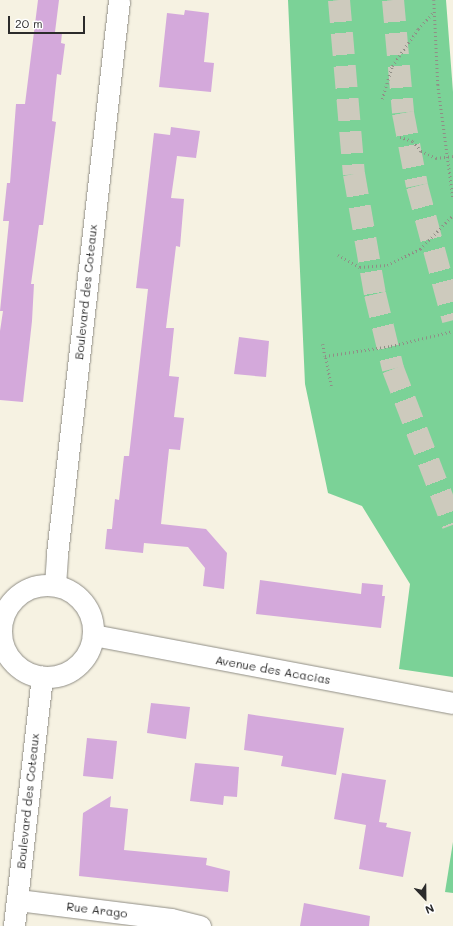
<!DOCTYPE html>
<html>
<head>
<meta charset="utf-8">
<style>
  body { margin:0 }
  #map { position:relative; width:453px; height:926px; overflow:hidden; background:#f6f2e2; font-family:Mali,sans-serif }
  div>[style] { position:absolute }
  .green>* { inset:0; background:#7bd297 }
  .building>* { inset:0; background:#d4a9db }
  .highway-tunnel>* { height:22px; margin-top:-11px; transform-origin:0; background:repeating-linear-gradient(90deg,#cdcabd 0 22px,transparent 0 33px) }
  .path>* { height:2.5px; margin-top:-1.25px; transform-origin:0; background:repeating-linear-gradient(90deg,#908e86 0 1px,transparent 0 4px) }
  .roads { filter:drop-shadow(0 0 1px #908e86) drop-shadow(0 0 1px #908e86) }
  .street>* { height:21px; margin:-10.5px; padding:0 10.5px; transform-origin:10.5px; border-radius:10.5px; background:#fff }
  .street>.ring { margin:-10.5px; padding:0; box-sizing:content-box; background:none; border:21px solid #fff; border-radius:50% }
  span { translate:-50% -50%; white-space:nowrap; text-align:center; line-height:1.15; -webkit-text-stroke:3px #fff; paint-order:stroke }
  .street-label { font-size:12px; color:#2b2b2b }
  .north { position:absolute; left:405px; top:878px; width:40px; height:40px; -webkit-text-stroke:3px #fff; paint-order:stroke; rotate:158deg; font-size:11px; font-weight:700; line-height:16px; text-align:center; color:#2b2b2b }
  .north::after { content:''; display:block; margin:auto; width:14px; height:18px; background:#2b2b2b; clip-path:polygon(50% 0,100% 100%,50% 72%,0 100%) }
  .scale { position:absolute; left:8px; top:16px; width:77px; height:18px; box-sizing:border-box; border:2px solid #2b2b2b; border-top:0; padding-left:5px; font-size:12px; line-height:14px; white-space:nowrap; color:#2b2b2b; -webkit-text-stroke:3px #fff; paint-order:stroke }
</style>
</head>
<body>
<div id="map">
  <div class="green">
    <div style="clip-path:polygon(288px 0,446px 0,453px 92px,453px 677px,399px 669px,410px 584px,362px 506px,328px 493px,305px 384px)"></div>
    <div style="clip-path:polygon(453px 842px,453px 893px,445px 892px)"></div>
  </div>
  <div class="building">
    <div style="clip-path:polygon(38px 0,59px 0,55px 32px,62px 33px,61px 43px,65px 44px,61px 75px,57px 74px,52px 121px,56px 122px,43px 225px,39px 225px,31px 284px,34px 284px,32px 321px,23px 402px,0 400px,0 331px,3px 311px,0 311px,9px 221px,3px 221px,7px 183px,10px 183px,16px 104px,25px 104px)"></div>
    <div style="clip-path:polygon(185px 10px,209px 13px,204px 62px,214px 63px,211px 92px,159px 87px,167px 13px,184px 15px)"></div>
    <div style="clip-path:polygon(171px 127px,200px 131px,196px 158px,177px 156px,171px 198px,184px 199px,180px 247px,176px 246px,166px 328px,174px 328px,169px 376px,179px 377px,174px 417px,184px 418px,180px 450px,169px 449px,161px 524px,206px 529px,227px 553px,224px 589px,203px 586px,205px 568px,188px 547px,144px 543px,143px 553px,105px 549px,107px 529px,112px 529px,115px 499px,119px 500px,124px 456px,129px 456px,148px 289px,136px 288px,154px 133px,170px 135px)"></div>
    <div style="clip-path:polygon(239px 337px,269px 341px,266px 377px,234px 374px)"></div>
    <div style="clip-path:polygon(260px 580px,361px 594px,362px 583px,383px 585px,382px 596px,385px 596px,381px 628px,256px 614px)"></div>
    <div style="clip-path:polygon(151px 703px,190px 707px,186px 739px,147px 733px)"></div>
    <div style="clip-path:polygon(248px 714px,344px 728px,336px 775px,281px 766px,283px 756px,244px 750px)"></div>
    <div style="clip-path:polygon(87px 738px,117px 741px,113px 779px,83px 776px)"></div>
    <div style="clip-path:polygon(195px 763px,239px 767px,237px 797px,224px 796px,223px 805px,190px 801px)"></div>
    <div style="clip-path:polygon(342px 773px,386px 780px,379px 822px,387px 823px,386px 827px,411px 832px,403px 877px,359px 869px,366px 825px,334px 819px)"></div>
    <div style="clip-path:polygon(111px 796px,110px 807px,128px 809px,124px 850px,207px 858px,206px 865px,230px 871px,228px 892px,79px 876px,83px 813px)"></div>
    <div style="clip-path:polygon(304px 903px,370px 916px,369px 926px,300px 926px)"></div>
  </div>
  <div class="highway-tunnel">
    <div style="left:339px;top:0;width:175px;rotate:85.1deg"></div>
    <div style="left:354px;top:174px;width:122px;rotate:80.1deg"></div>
    <div style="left:375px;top:294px;width:77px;rotate:76.5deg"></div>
    <div style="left:393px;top:369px;width:167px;rotate:69deg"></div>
    <div style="left:393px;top:0;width:113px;rotate:84.9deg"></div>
    <div style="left:403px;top:113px;width:74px;rotate:79.1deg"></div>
    <div style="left:417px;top:186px;width:139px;rotate:75deg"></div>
  </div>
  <div class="path">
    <div style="left:434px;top:0;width:85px;rotate:87.3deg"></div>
    <div style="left:438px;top:85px;width:114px;rotate:82.4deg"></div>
    <div style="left:382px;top:99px;width:34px;rotate:-73deg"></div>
    <div style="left:392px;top:66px;width:45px;rotate:-54.9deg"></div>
    <div style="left:418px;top:29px;width:23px;rotate:-47deg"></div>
    <div style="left:400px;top:137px;width:14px;rotate:17deg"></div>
    <div style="left:413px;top:141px;width:13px;rotate:51deg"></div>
    <div style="left:421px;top:151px;width:17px;rotate:25deg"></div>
    <div style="left:436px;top:158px;width:17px;rotate:-7deg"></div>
    <div style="left:338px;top:255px;width:25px;rotate:29deg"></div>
    <div style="left:360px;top:267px;width:27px;rotate:-4deg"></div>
    <div style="left:387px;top:265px;width:37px;rotate:-26deg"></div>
    <div style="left:420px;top:249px;width:47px;rotate:-45.9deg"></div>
    <div style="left:323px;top:344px;width:12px;rotate:81deg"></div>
    <div style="left:331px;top:386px;width:31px;rotate:-101deg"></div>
    <div style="left:325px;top:356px;width:67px;rotate:-8.6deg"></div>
    <div style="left:391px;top:346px;width:64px;rotate:-13.6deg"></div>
  </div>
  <div class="roads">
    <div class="street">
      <div class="ring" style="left:1px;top:585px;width:71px;height:71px"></div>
      <div style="left:55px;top:585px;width:31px;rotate:-86deg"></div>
      <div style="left:57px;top:554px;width:557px;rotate:-83.61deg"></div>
      <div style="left:93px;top:635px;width:366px;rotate:10.7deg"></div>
      <div style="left:18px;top:900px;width:154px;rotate:7.1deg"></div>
      <div style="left:171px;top:919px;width:30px;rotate:14deg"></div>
      <div style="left:14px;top:926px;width:251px;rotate:-83.6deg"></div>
    </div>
  </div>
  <div class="street-label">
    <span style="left:86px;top:292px;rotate:-84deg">Boulevard des Coteaux</span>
    <span style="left:273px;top:670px;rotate:10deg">Avenue des Acacias</span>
    <span style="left:28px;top:801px;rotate:-84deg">Boulevard des Coteaux</span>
    <span style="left:97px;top:910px;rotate:7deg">Rue Arago</span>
  </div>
  <div class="north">N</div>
  <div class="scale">20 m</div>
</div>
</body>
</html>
